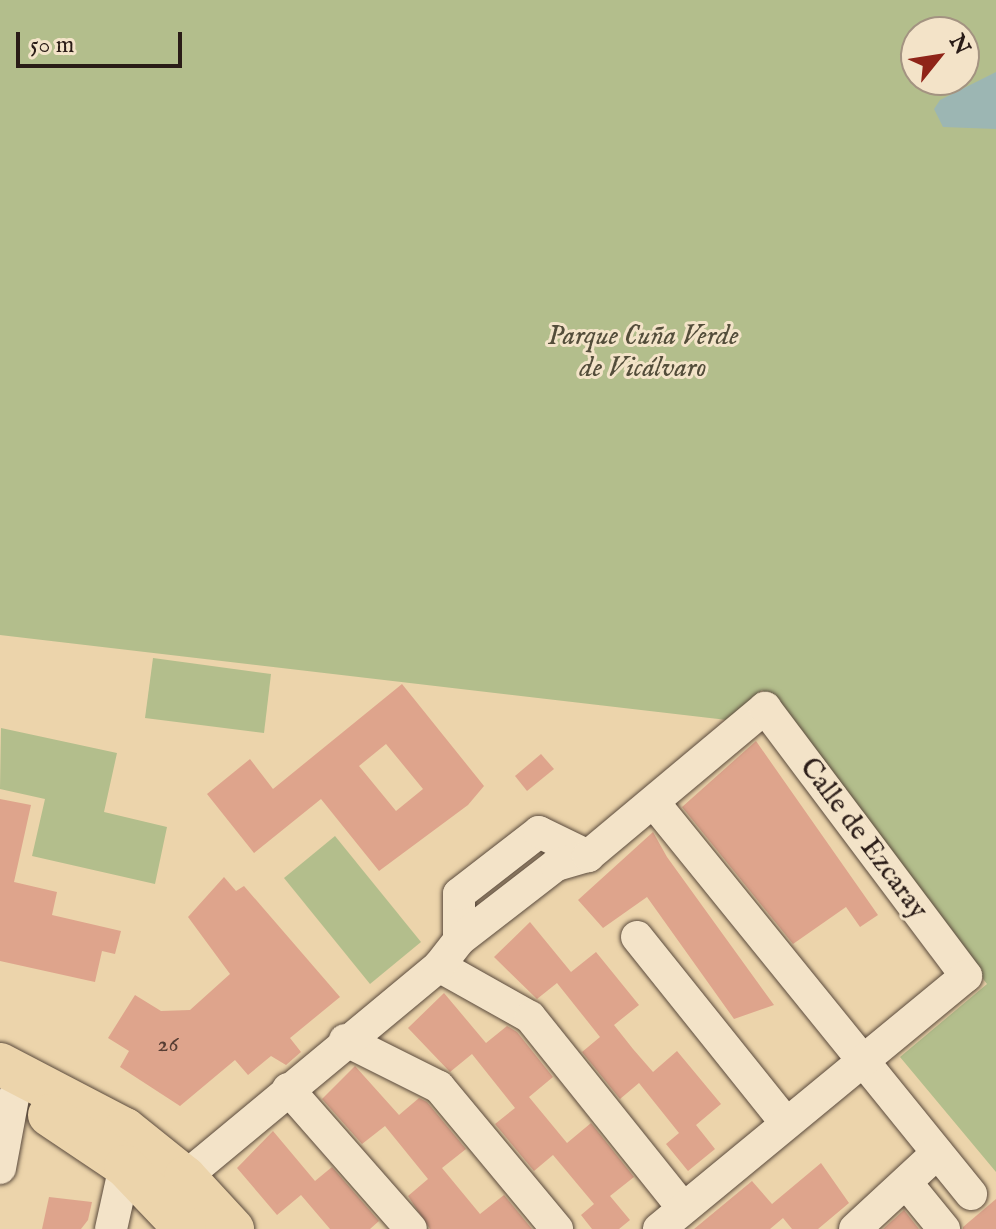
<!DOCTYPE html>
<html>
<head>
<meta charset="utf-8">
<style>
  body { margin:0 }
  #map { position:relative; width:996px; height:1229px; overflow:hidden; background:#ecd4ab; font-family:"IM FELL English",serif }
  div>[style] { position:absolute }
  .green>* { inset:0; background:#b3be8c }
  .water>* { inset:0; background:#9cb6b3 }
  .building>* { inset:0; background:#dea48c }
  .roads { filter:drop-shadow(0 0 2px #5a4a3c) drop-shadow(0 0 2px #5a4a3c) }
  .minor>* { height:32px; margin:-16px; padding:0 16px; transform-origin:16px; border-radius:16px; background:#f3e3c8 }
  .major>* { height:42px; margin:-21px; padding:0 21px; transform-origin:21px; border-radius:21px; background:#ecd4ab }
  span { translate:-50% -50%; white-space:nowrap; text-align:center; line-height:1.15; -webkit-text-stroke:6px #f3e3c8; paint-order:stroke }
  .number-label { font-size:24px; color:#573e34 }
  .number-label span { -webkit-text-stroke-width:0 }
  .park-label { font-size:28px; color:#534d3a; font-style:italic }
  .street-label { font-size:28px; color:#2a1c17 }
  .north { position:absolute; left:900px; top:16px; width:80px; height:80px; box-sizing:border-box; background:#f3e3c8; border:2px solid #a39381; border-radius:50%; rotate:60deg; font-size:22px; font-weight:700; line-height:32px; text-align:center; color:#2a1c17 }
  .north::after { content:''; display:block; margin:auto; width:28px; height:36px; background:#8f2418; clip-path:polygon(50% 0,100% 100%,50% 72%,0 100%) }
  .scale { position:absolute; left:16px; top:32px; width:166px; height:36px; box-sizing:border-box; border:4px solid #2a1c17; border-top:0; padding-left:10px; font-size:24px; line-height:28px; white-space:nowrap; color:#2a1c17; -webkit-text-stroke:6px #f3e3c8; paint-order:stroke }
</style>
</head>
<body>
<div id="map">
  <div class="green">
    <div style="clip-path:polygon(evenodd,0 0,996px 0,996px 1172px,900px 1057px,987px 984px,762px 690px,727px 720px,0 635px,0 0,916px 32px,964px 32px,964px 80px,916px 80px,916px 32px)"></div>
    <div style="clip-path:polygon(153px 658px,271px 674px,264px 733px,145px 718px)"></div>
    <div style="clip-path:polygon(1px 728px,117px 753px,104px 812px,167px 827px,155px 884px,32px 856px,45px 799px,0 789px)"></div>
    <div style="clip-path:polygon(335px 836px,421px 942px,370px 984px,284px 878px)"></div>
  </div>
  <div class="water">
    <div style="clip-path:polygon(996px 72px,996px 129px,943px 127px,934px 109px,940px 100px)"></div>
  </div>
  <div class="building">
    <div style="clip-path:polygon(evenodd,402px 684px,484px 786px,468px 805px,379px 871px,321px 799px,254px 853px,207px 794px,250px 759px,273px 789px,402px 684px,386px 744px,423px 789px,396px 811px,359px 766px,386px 744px)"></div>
    <div style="clip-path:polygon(756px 741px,878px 915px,860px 927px,846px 907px,793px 944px,682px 807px)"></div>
    <div style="clip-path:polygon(541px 754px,554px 769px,527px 791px,515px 776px)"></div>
    <div style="clip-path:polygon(0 799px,31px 805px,14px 882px,57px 892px,52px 915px,121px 931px,115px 954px,102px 951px,95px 982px,0 961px)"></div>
    <div style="clip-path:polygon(653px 832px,667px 857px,774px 1005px,734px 1019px,647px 897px,603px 928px,578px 900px)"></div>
    <div style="clip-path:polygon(224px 877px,236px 891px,244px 886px,340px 997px,290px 1038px,301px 1052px,286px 1065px,271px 1056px,248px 1075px,235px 1060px,180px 1106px,120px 1067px,129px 1051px,108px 1038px,135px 995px,161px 1011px,190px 1010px,230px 974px,188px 917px)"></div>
    <div style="clip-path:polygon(530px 922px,571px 972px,596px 952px,639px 1005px,614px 1025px,633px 1049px,653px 1072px,677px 1051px,721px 1104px,696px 1125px,715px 1149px,688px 1171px,666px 1144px,679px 1133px,639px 1083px,620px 1099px,582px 1052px,600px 1037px,557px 983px,537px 999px,494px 957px)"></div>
    <div style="clip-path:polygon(444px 993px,486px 1043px,507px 1026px,517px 1032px,553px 1077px,529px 1097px,567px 1143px,591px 1123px,634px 1177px,610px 1196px,630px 1220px,619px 1229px,592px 1229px,581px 1215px,594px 1204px,553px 1155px,534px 1171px,495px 1124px,515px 1108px,472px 1054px,450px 1072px,408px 1028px)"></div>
    <div style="clip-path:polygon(355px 1066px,399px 1115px,419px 1098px,427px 1102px,466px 1149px,442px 1168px,480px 1214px,504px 1195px,532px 1229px,430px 1229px,408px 1196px,428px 1179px,385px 1126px,362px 1144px,322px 1099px)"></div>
    <div style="clip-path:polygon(273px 1131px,315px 1181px,332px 1167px,379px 1221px,370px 1229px,330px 1229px,301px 1195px,277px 1215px,237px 1168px)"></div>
    <div style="clip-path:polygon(821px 1163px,849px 1203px,818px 1229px,792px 1229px,783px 1218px,770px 1229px,694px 1229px,752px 1181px,772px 1204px)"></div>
    <div style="clip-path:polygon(49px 1197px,92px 1202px,88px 1220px,81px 1229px,42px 1229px)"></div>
    <div style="clip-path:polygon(996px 1199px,996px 1229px,963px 1229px,963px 1227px)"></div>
    <div style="clip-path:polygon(904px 1210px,919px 1229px,883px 1229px)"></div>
  </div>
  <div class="roads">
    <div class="minor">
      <div style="left:655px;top:804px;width:502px;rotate:50.98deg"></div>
      <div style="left:637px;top:937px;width:237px;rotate:51.3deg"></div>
      <div style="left:459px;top:940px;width:46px;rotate:-90deg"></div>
      <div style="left:459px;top:894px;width:101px;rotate:-37.8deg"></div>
      <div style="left:539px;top:832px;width:55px;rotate:26.1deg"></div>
      <div style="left:439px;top:966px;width:104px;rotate:29.3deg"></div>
      <div style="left:530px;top:1017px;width:245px;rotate:51.3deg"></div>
      <div style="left:345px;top:1040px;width:105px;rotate:26.6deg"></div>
      <div style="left:439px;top:1087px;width:185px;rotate:50.3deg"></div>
      <div style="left:288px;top:1089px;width:186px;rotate:48.7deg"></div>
      <div style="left:0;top:1168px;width:71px;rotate:-79.5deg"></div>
      <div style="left:185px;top:1177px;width:330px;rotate:-39.7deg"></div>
      <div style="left:439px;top:966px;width:33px;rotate:-52deg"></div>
      <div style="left:459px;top:940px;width:123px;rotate:-37.7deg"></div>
      <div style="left:556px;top:865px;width:33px;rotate:-16deg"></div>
      <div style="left:588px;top:856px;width:231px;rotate:-39.9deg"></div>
      <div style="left:765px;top:708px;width:335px;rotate:53.1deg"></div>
      <div style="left:966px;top:976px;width:398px;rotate:140.5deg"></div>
      <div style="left:908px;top:1185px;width:57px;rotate:50.7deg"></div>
      <div style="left:111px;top:1229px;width:65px;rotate:-77.5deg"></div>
      <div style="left:855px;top:1229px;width:112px;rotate:-42.8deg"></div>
    </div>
    <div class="major">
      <div style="left:0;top:1064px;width:141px;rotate:27.5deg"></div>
      <div style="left:125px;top:1129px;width:77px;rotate:38.7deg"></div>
      <div style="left:185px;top:1177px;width:71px;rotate:47.3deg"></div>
      <div style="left:49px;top:1115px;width:92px;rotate:33.9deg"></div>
      <div style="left:125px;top:1166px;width:87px;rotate:46.4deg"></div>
    </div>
  </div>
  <div class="number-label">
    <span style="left:168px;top:1045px">26</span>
  </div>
  <div class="park-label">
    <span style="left:643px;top:353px">Parque Cuña Verde<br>de Vicálvaro</span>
  </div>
  <div class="street-label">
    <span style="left:863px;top:839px;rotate:53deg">Calle de Ezcaray</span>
  </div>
  <div class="north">N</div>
  <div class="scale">50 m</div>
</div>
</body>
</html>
